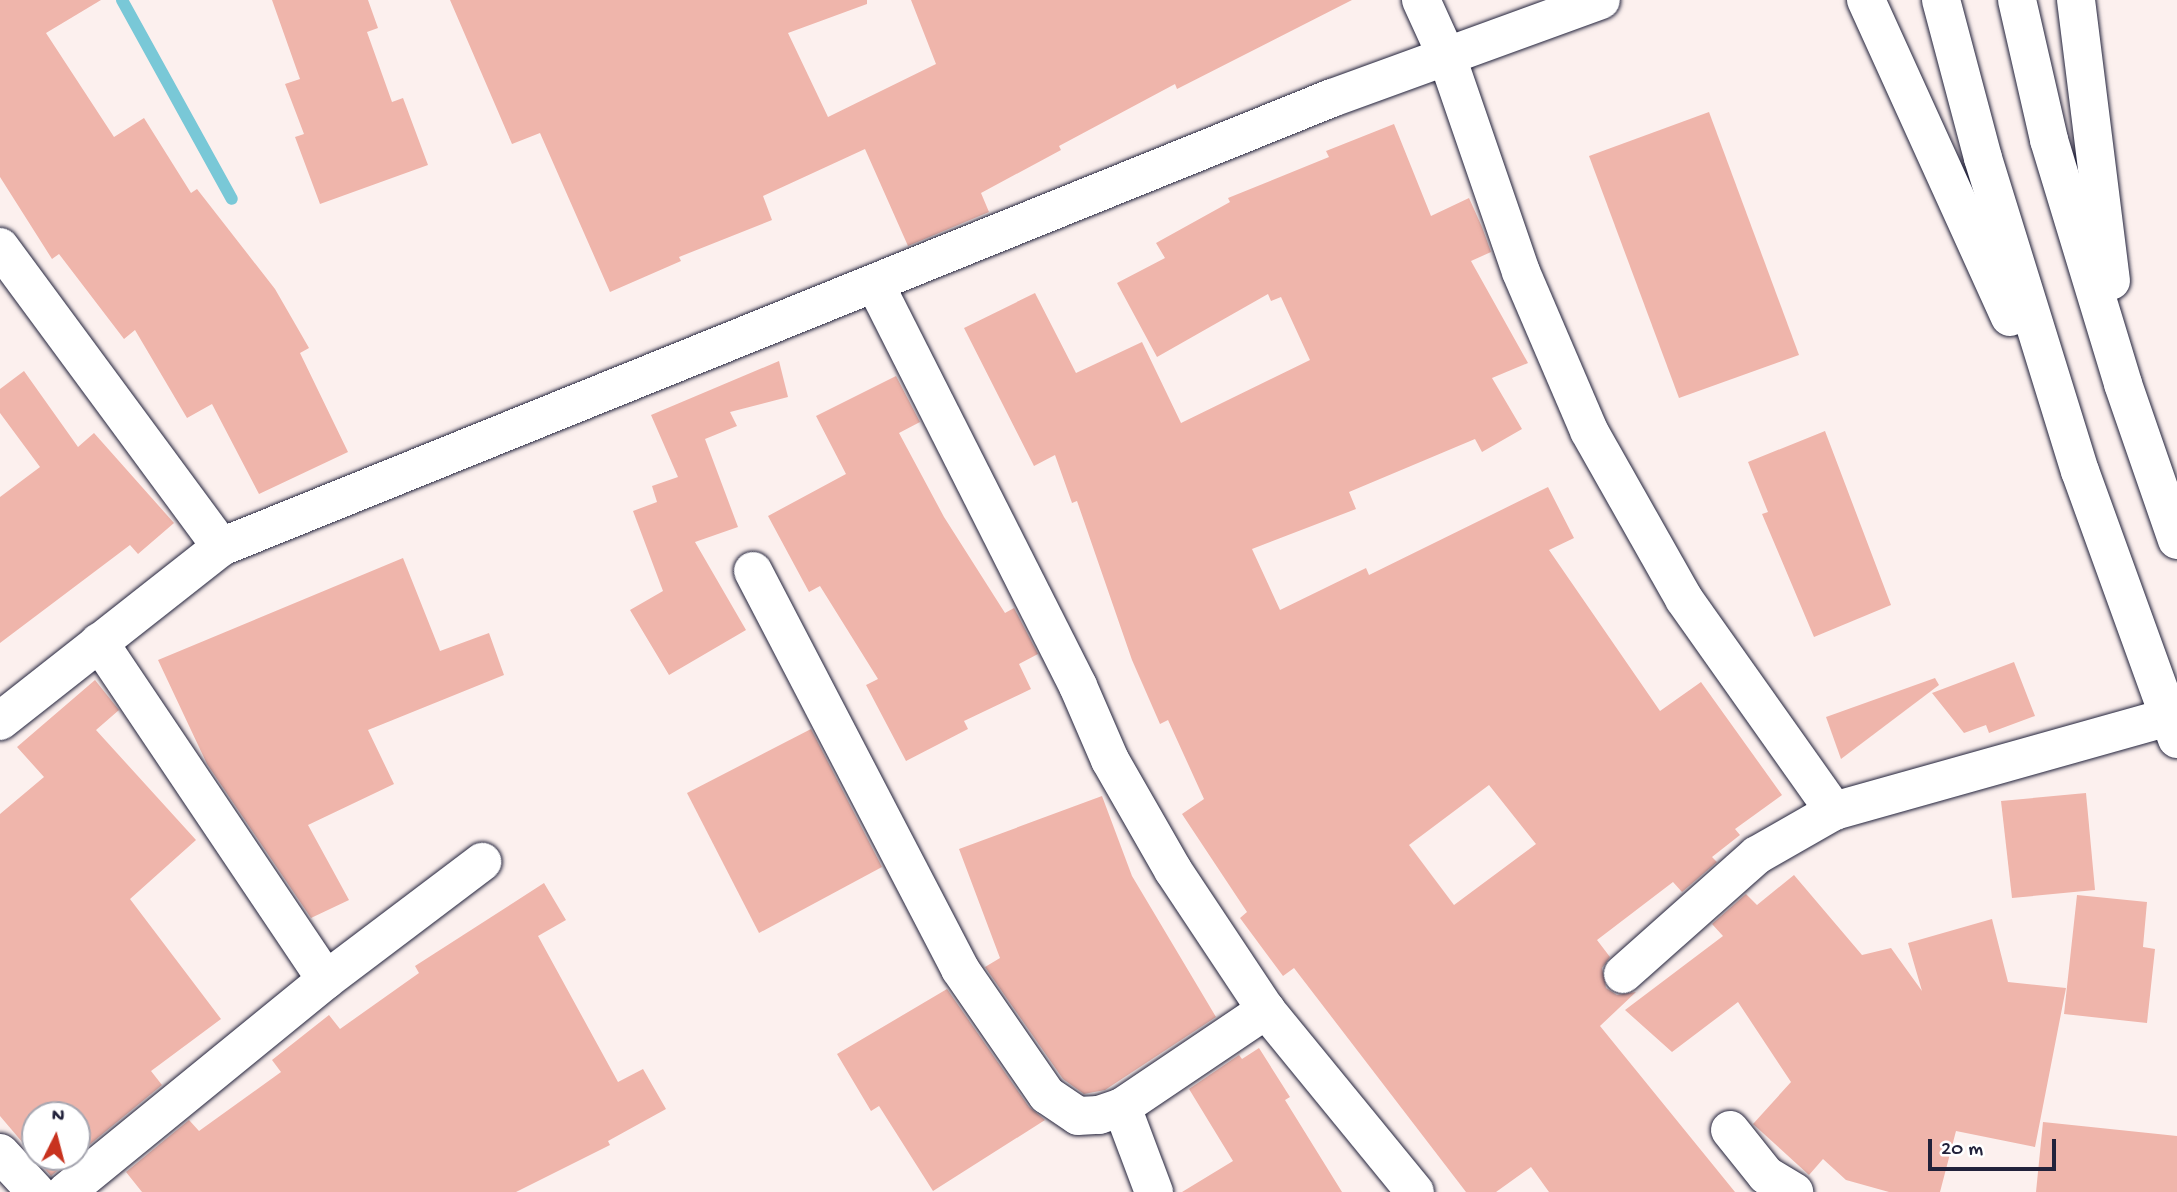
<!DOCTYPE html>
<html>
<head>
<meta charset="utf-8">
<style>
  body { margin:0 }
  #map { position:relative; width:2177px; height:1192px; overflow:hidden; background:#fcf0ee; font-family:"Gochi Hand",sans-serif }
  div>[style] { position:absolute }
  .stream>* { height:12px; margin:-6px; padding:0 6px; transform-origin:6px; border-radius:6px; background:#79c8d7 }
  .building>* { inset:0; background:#efb5ab }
  .roads { filter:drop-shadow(0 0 2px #22223b) drop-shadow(0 0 2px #22223b) }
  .minor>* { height:38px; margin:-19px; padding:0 19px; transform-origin:19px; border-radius:19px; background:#fff }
  .highway>* { height:38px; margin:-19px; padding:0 19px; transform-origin:19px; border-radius:19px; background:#fff }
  span { translate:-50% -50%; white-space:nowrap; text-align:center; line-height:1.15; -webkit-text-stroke:7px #fff; paint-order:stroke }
  .north { position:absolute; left:21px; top:1101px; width:70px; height:70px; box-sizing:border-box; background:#fff; border:2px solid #a7a7b1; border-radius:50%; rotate:6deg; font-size:19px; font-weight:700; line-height:28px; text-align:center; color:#22223b }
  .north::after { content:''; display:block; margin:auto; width:24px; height:32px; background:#c8321e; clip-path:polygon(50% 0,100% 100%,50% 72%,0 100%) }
  .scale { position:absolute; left:1928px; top:1139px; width:128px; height:32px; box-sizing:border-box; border:4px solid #22223b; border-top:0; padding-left:9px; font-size:21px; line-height:24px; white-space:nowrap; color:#22223b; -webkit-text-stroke:5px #fff; paint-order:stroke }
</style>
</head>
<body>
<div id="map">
  <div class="stream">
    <div style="left:122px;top:0;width:227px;rotate:61.1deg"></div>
  </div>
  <div class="building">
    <div style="clip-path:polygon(0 0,101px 0,46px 33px,114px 137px,144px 118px,191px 193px,197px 189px,275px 289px,309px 348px,300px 353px,348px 452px,259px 494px,212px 404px,187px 418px,135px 330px,124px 339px,59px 254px,52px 259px,0 177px)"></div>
    <div style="clip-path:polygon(272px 0,368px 0,378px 28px,367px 32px,392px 102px,403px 98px,428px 165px,320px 204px,295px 137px,304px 134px,285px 84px,300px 79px)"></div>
    <div style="clip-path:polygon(450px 0,867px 0,867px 4px,788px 33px,828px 117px,936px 64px,911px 0,1352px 0,1177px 89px,1175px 84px,1059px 146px,1061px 150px,981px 193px,989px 212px,908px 246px,865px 149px,763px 196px,772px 220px,679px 257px,681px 261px,610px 292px,540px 133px,512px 144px)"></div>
    <div style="clip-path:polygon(1709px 112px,1799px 355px,1679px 398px,1589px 156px)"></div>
    <div style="clip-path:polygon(evenodd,1394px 124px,1431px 216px,1469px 198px,1482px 227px,1491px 252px,1471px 261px,1528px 363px,1492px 378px,1522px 429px,1482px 452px,1475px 439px,1349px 492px,1356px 509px,1252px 549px,1280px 610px,1366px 568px,1369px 575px,1548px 487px,1574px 538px,1549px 550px,1660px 711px,1701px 682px,1782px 795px,1735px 829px,1740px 835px,1712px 857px,1717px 862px,1682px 892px,1673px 882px,1597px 940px,1610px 957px,1602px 968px,1606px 988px,1617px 995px,1636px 992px,1600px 1026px,1735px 1192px,1549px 1192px,1531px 1167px,1496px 1192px,1466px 1192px,1294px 968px,1283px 976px,1240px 918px,1247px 912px,1182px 814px,1204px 799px,1168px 720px,1160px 724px,1132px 660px,1077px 501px,1072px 503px,1055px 455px,1034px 466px,964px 328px,1035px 293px,1076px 373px,1142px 342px,1181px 423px,1310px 360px,1281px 297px,1271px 301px,1268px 294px,1157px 357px,1117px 283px,1165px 258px,1156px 243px,1230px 202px,1228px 198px,1329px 157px,1326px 151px,1394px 124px,1489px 785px,1536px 844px,1454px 905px,1409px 845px,1489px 785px)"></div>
    <div style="clip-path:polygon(779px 361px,788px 397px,730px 412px,737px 426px,705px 439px,738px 527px,695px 542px,746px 630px,669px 675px,630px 610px,663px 591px,633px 511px,657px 502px,652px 486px,678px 477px,651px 415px)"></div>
    <div style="clip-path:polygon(24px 371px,78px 447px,94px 433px,174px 523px,138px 554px,130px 545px,0 643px,0 497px,40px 467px,0 413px,0 389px)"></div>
    <div style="clip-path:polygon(896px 376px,920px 422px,899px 433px,944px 517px,1005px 613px,1014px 608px,1038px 654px,1019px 664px,1031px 689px,964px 721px,968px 729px,906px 761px,866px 685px,878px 679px,820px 586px,809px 592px,768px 516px,846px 474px,816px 416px)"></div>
    <div style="clip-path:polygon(1825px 431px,1891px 605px,1814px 637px,1762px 514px,1768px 512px,1748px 462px)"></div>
    <div style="clip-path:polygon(403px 558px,440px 651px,489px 633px,504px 675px,368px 730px,394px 784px,308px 825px,349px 900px,311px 918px,207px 764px,158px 660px)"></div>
    <div style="clip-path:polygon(2014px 662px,2035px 716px,1989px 733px,1986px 725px,1964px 733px,1932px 693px)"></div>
    <div style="clip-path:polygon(1935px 678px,1939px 685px,1841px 759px,1826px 717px)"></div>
    <div style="clip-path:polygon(95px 680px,119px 710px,96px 730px,196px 840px,130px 899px,221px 1019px,151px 1071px,162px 1085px,77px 1155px,77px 1115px,35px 1115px,35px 1157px,74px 1157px,51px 1176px,0 1116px,0 814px,44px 777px,17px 747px)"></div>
    <div style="clip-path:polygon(811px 729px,882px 867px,759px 933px,687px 793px)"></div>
    <div style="clip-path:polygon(2086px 793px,2095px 890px,2012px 898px,2001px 801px)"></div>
    <div style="clip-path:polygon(1102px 796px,1132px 876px,1216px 1017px,1105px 1090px,1084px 1094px,1063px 1079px,985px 967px,1000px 958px,959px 849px)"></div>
    <div style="clip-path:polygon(1794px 875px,1862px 955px,1891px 948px,1922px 991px,1908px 943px,1992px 919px,2008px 982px,2066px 988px,2035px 1147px,1956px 1131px,1940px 1192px,1889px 1192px,1846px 1180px,1823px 1159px,1809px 1175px,1753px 1124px,1791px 1082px,1738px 1002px,1672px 1052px,1625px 1010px,1723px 936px,1712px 924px,1746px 894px,1757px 905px)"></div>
    <div style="clip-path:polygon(544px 883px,566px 920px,538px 936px,618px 1082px,643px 1069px,666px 1109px,608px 1141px,610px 1145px,516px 1192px,142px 1192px,126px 1172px,189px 1120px,199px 1131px,281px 1072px,272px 1060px,329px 1015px,340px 1029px,419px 973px,415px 966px)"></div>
    <div style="clip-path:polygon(2077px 895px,2147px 902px,2143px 947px,2155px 949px,2147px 1023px,2064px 1014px)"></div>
    <div style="clip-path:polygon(947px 989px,1029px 1107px,1045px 1120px,933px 1191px,879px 1106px,871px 1111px,837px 1054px)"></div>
    <div style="clip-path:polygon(1259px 1048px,1290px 1097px,1285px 1100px,1342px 1192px,1182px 1192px,1233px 1161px,1189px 1089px,1239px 1055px,1242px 1059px)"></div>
    <div style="clip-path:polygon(2043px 1122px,2177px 1136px,2177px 1192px,2036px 1192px)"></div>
  </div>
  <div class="roads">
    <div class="minor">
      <div style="left:1421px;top:0;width:63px;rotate:65.5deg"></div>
      <div style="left:1447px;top:57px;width:227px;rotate:71deg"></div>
      <div style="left:1521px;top:272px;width:173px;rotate:66.8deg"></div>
      <div style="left:1589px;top:431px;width:193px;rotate:60.5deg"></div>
      <div style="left:1684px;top:599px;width:260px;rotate:54.7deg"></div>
      <div style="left:0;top:247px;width:373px;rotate:53.6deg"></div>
      <div style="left:875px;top:284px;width:450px;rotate:63.2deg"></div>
      <div style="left:1078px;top:686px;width:81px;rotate:66.6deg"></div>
      <div style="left:1110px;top:760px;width:127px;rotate:60.2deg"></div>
      <div style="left:1173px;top:870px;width:168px;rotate:56.4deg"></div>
      <div style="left:1266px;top:1010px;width:235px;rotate:50.7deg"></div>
      <div style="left:753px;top:571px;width:449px;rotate:62.5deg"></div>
      <div style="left:960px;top:969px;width:153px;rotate:55.4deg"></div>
      <div style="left:1047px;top:1095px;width:37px;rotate:34deg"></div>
      <div style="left:1078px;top:1116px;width:21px;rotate:-3deg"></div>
      <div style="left:1099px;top:1115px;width:24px;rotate:-19deg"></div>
      <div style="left:1122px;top:1107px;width:174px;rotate:-34deg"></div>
      <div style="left:99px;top:642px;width:407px;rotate:56.1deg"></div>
      <div style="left:0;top:721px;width:281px;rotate:-38.2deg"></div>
      <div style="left:221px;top:547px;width:1198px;rotate:-22.01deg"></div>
      <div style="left:1332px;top:98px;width:286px;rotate:-20deg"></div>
      <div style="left:1623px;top:974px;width:179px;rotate:-41.6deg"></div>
      <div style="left:1757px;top:855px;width:89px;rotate:-29.7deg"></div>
      <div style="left:1834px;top:811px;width:348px;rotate:-15.7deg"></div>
      <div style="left:1122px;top:1107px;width:91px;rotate:69.4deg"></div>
      <div style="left:1730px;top:1130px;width:58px;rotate:51.3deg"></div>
      <div style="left:1766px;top:1175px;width:33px;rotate:31deg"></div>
      <div style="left:0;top:1153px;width:53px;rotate:47.3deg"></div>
      <div style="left:66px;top:1192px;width:335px;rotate:-39.2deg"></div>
      <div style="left:326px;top:980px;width:196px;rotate:-37.1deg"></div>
    </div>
    <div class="highway">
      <div style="left:1866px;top:0;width:348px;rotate:65.6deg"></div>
      <div style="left:1941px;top:0;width:163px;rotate:75.1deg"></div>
      <div style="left:1983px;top:158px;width:328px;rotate:72.8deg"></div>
      <div style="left:2080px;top:471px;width:285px;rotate:70.1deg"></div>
      <div style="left:2017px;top:0;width:144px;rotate:77.1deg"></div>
      <div style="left:2049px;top:140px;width:255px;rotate:73.1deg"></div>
      <div style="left:2123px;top:384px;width:165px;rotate:70.9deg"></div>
      <div style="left:2076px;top:0;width:283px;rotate:82.9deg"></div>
    </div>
  </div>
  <div class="north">N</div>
  <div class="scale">20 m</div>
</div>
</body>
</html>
